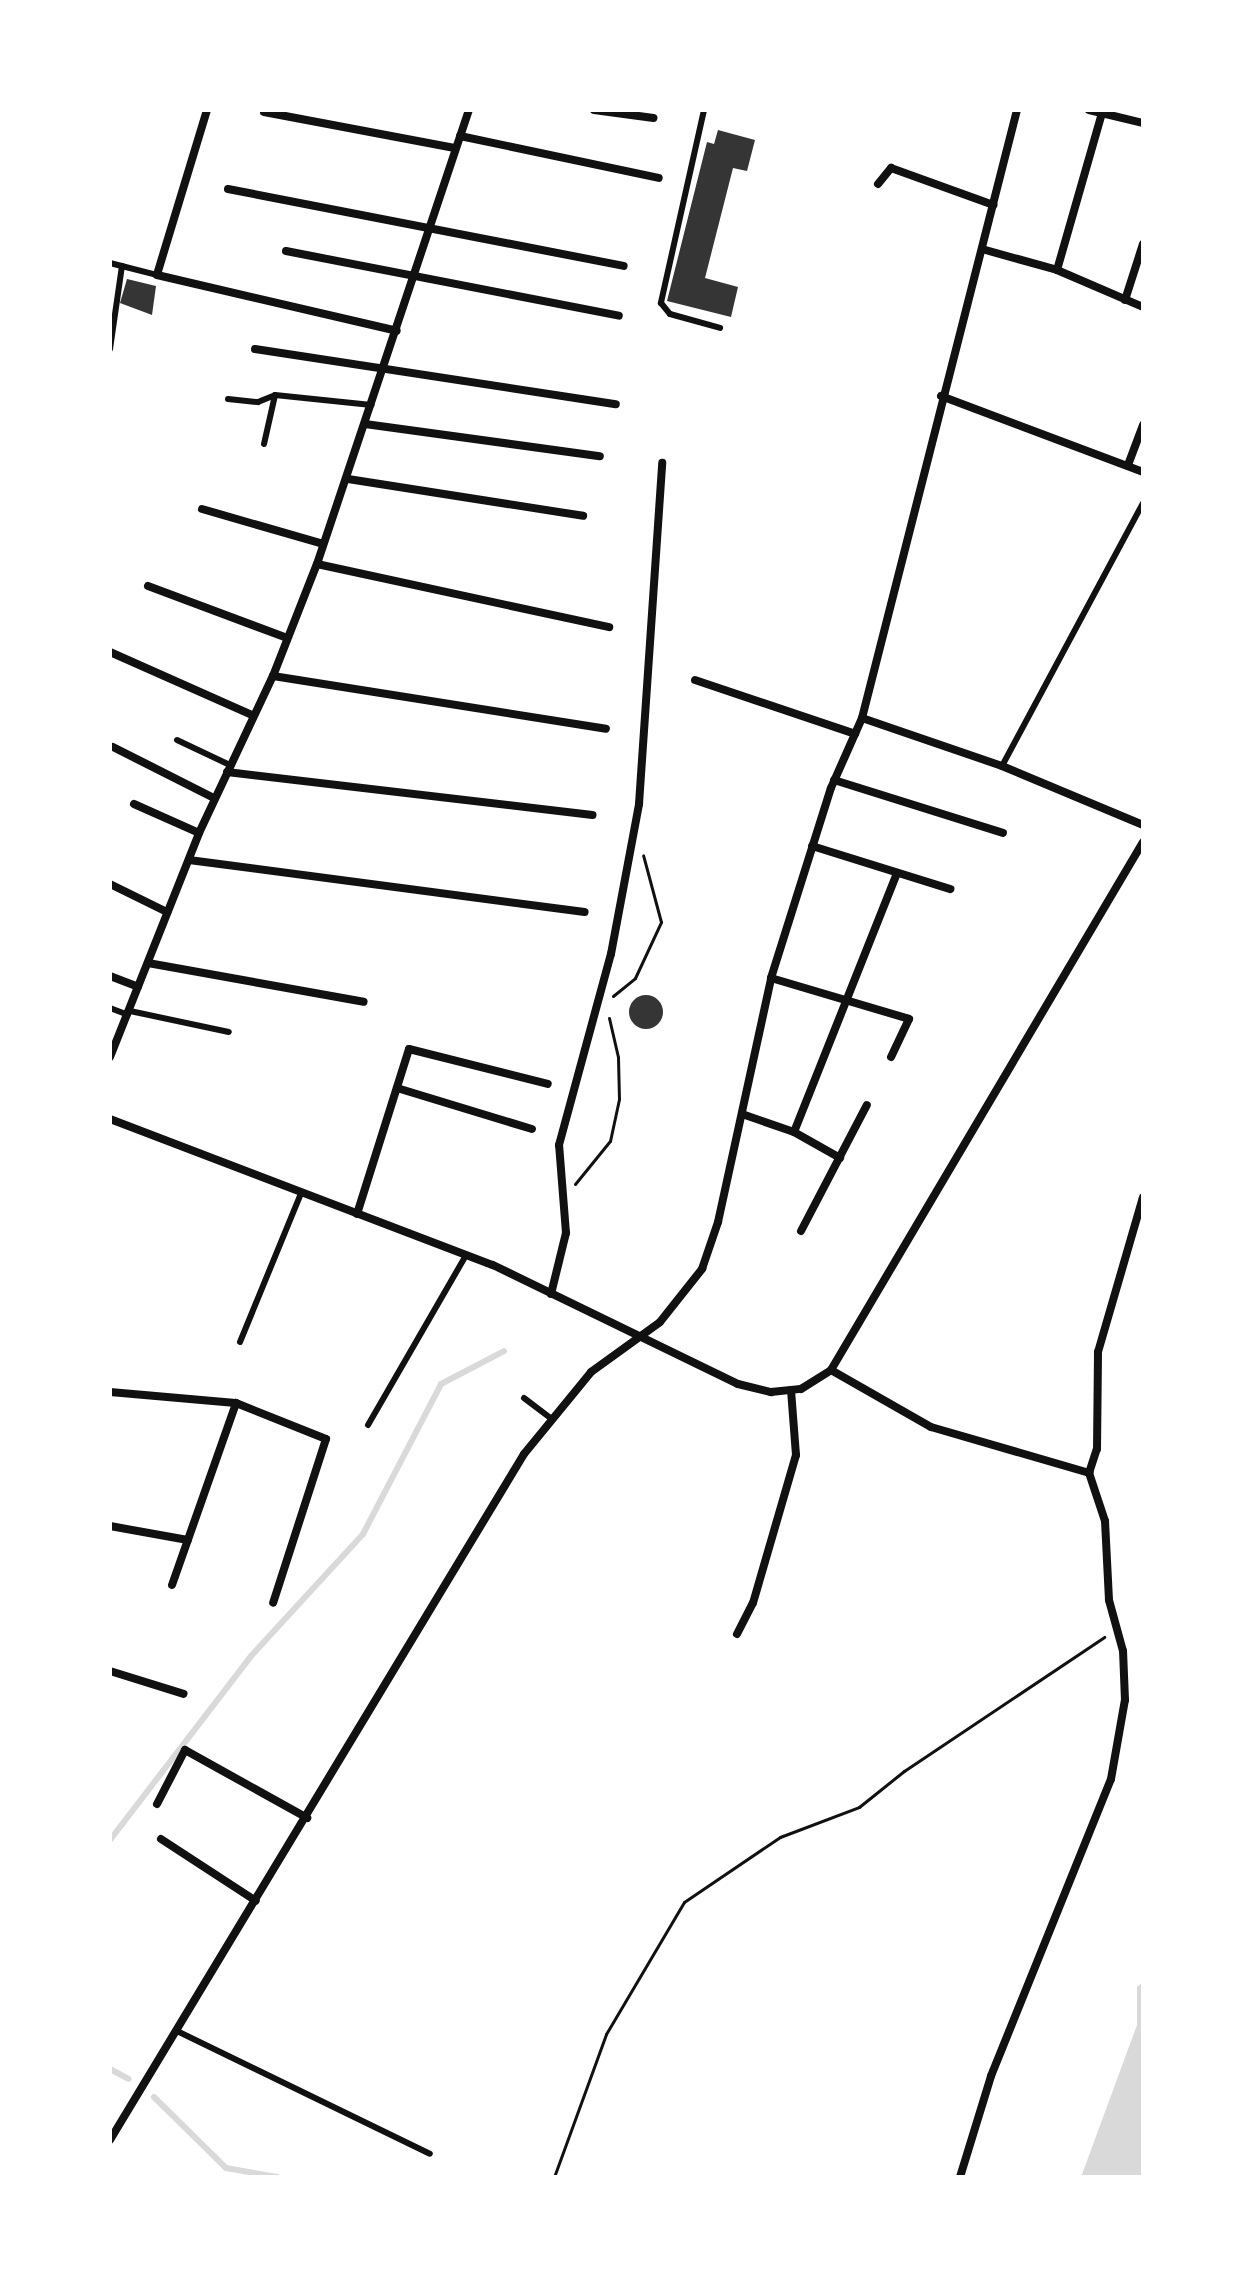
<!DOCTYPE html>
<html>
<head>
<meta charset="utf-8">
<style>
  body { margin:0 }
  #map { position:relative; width:1253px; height:2287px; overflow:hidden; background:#fff; font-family:Overpass,sans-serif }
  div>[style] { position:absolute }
  .water>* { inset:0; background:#d9d9d9 }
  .stream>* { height:6px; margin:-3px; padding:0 3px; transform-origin:3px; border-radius:3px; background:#d9d9d9 }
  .building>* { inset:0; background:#353535 }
  .round { border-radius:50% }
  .path>* { height:3px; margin:-1.5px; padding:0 1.5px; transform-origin:1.5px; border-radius:1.5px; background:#111 }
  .service>* { height:6px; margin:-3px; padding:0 3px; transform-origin:3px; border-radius:3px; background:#111 }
  .minor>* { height:8px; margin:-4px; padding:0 4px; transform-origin:4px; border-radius:4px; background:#111 }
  span { translate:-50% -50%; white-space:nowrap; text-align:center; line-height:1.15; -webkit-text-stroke:8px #fff; paint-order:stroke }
  .frame { position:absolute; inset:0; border:112px solid #fff; pointer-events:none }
</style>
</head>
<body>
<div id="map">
  <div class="water">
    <div style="clip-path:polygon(1143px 1982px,1143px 2177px,1081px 2177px,1137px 2025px,1137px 1987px)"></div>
  </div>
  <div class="stream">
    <div style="left:110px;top:1840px;width:232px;rotate:-52.5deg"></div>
    <div style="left:251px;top:1656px;width:166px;rotate:-47.4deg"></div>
    <div style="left:363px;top:1534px;width:169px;rotate:-62.5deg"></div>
    <div style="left:441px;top:1384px;width:71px;rotate:-27.6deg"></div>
    <div style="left:110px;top:2069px;width:21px;rotate:28deg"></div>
    <div style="left:154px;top:2097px;width:101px;rotate:44.6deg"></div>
    <div style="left:226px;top:2168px;width:52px;rotate:10deg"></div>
  </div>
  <div class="building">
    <div style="clip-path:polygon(718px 130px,755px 140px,747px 171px,733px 168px,705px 278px,738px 287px,731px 317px,667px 301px,707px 142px,714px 144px)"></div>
    <div style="clip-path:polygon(127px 279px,156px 286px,152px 315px,120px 303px)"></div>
    <div class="round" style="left:629px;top:995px;width:34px;height:34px"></div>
  </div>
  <div class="path">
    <div style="left:613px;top:996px;width:28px;rotate:-39deg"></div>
    <div style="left:635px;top:978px;width:62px;rotate:-65.1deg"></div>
    <div style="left:661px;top:922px;width:69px;rotate:-105deg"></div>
    <div style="left:575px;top:1184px;width:55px;rotate:-50.9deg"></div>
    <div style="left:610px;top:1141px;width:43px;rotate:-77.9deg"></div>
    <div style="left:619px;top:1099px;width:42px;rotate:-91.4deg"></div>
    <div style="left:618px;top:1057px;width:40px;rotate:-103deg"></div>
    <div style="left:554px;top:2177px;width:152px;rotate:-70deg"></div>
    <div style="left:606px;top:2034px;width:153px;rotate:-59.4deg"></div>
    <div style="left:684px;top:1902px;width:116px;rotate:-34.1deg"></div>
    <div style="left:780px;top:1837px;width:85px;rotate:-20.8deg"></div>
    <div style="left:859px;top:1807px;width:58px;rotate:-38.7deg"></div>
    <div style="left:904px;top:1771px;width:241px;rotate:-33.8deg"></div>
  </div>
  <div class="service">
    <div style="left:704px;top:110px;width:198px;rotate:102.6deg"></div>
    <div style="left:661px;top:303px;width:14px;rotate:51deg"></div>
    <div style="left:670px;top:314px;width:52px;rotate:15.6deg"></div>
    <div style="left:110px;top:263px;width:49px;rotate:14.3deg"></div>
    <div style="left:110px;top:349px;width:84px;rotate:-81.8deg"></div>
    <div style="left:228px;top:399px;width:30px;rotate:6deg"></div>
    <div style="left:258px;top:402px;width:18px;rotate:-22deg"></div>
    <div style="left:275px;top:395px;width:97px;rotate:5.9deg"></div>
    <div style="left:264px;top:444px;width:50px;rotate:-77.3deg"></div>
    <div style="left:177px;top:740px;width:59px;rotate:25.3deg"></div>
    <div style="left:1002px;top:766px;width:298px;rotate:-61.8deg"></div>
    <div style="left:110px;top:1008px;width:19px;rotate:21deg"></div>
    <div style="left:130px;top:1011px;width:101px;rotate:12deg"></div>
    <div style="left:240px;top:1342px;width:161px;rotate:-67.7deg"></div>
    <div style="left:524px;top:1398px;width:35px;rotate:37deg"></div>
    <div style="left:368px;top:1425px;width:196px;rotate:-60deg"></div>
    <div style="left:177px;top:2031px;width:281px;rotate:25.9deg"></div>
  </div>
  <div class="minor">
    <div style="left:207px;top:110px;width:172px;rotate:106.9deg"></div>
    <div style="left:157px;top:275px;width:246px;rotate:13.1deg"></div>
    <div style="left:594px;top:110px;width:60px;rotate:7.7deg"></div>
    <div style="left:1089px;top:110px;width:56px;rotate:13.5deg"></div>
    <div style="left:264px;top:112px;width:194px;rotate:10.7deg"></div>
    <div style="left:460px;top:136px;width:203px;rotate:11.9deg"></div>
    <div style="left:878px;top:184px;width:21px;rotate:-51deg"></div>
    <div style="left:891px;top:168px;width:109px;rotate:19.9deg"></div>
    <div style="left:228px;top:189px;width:403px;rotate:11deg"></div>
    <div style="left:982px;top:249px;width:78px;rotate:15.6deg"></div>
    <div style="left:1057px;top:270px;width:94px;rotate:23.3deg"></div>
    <div style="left:286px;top:251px;width:339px;rotate:11deg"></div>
    <div style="left:1057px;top:270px;width:166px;rotate:-74deg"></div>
    <div style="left:1125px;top:300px;width:59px;rotate:-72.2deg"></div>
    <div style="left:255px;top:349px;width:365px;rotate:8.7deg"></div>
    <div style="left:941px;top:396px;width:216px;rotate:20.6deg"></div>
    <div style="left:365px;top:424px;width:237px;rotate:7.8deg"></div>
    <div style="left:1128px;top:465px;width:43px;rotate:-69.4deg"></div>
    <div style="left:348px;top:479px;width:238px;rotate:8.9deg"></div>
    <div style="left:202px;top:509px;width:126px;rotate:16.1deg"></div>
    <div style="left:317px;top:564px;width:299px;rotate:12.2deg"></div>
    <div style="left:148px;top:586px;width:148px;rotate:20.5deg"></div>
    <div style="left:110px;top:652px;width:155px;rotate:23.9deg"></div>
    <div style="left:273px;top:676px;width:337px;rotate:9deg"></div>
    <div style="left:695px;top:680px;width:169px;rotate:18.6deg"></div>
    <div style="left:862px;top:718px;width:148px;rotate:18.9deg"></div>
    <div style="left:1002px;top:766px;width:153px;rotate:22.7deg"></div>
    <div style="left:113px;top:747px;width:113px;rotate:26.8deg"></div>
    <div style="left:227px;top:772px;width:368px;rotate:6.7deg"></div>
    <div style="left:834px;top:780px;width:177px;rotate:17.4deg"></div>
    <div style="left:134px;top:804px;width:71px;rotate:24deg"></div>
    <div style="left:812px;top:846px;width:145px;rotate:17.3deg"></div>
    <div style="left:189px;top:860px;width:399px;rotate:7.5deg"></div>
    <div style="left:110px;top:884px;width:64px;rotate:26.2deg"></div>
    <div style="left:148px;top:963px;width:219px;rotate:10.2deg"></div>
    <div style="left:110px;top:976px;width:30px;rotate:21deg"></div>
    <div style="left:771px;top:978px;width:144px;rotate:16.5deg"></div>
    <div style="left:909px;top:1019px;width:42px;rotate:115.3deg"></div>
    <div style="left:110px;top:1057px;width:241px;rotate:-68.3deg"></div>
    <div style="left:199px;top:833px;width:174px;rotate:-64.8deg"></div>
    <div style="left:273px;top:676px;width:120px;rotate:-68.6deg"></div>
    <div style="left:317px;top:564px;width:479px;rotate:-71.5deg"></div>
    <div style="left:397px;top:1088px;width:141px;rotate:16.9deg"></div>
    <div style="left:742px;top:1114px;width:55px;rotate:19.1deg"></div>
    <div style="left:794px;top:1132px;width:53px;rotate:29.5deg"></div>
    <div style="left:110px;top:1119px;width:410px;rotate:20.9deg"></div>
    <div style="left:493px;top:1265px;width:272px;rotate:25.9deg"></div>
    <div style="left:738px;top:1384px;width:34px;rotate:14deg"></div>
    <div style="left:771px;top:1392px;width:30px;rotate:-6deg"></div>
    <div style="left:801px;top:1389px;width:36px;rotate:-32deg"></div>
    <div style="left:831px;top:1370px;width:613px;rotate:-59.42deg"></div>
    <div style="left:794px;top:1132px;width:279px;rotate:-68.3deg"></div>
    <div style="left:357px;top:1214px;width:173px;rotate:-72.5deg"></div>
    <div style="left:409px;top:1049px;width:143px;rotate:14.1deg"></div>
    <div style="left:801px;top:1231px;width:142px;rotate:-62.4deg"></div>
    <div style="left:551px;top:1294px;width:63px;rotate:-76.2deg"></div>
    <div style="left:566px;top:1233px;width:88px;rotate:-94.5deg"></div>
    <div style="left:559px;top:1145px;width:198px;rotate:-74.8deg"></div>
    <div style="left:611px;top:954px;width:153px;rotate:-79.4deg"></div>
    <div style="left:639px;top:804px;width:342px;rotate:-86.1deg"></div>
    <div style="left:831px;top:1370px;width:115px;rotate:29.7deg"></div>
    <div style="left:931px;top:1427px;width:165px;rotate:16.2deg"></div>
    <div style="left:110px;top:1392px;width:126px;rotate:5deg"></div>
    <div style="left:236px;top:1403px;width:97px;rotate:21.8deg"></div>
    <div style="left:326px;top:1439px;width:172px;rotate:107.9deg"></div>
    <div style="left:110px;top:1526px;width:79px;rotate:10.2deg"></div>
    <div style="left:172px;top:1585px;width:193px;rotate:-70.6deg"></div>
    <div style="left:737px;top:1634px;width:35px;rotate:-63deg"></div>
    <div style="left:753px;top:1603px;width:154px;rotate:-73.8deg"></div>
    <div style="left:796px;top:1455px;width:65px;rotate:-94.4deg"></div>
    <div style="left:110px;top:1671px;width:77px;rotate:17.3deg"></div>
    <div style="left:157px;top:1804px;width:61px;rotate:-62.6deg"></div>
    <div style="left:185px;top:1750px;width:140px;rotate:29.1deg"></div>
    <div style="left:161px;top:1839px;width:113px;rotate:33.1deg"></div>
    <div style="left:110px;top:2140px;width:801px;rotate:-58.89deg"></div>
    <div style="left:524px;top:1454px;width:106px;rotate:-50.7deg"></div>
    <div style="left:591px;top:1372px;width:85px;rotate:-35.9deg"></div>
    <div style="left:660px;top:1322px;width:68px;rotate:-51.6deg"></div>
    <div style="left:702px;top:1269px;width:50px;rotate:-71.2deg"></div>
    <div style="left:718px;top:1222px;width:250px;rotate:-77.7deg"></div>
    <div style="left:771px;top:978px;width:199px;rotate:-72.5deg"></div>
    <div style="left:831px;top:788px;width:77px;rotate:-66.1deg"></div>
    <div style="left:862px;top:718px;width:627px;rotate:-75.7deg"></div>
    <div style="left:960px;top:2177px;width:106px;rotate:-72.9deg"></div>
    <div style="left:991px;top:2076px;width:320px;rotate:-68deg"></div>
    <div style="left:1111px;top:1779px;width:80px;rotate:-80deg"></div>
    <div style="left:1125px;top:1700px;width:49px;rotate:-92.3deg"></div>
    <div style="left:1123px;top:1651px;width:53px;rotate:-105.4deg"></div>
    <div style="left:1109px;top:1600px;width:79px;rotate:-92.9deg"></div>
    <div style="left:1105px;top:1521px;width:51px;rotate:-108.4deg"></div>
    <div style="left:1089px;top:1473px;width:25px;rotate:-72deg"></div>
    <div style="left:1097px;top:1449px;width:97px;rotate:-89.4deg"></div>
    <div style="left:1098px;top:1352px;width:161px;rotate:-73.8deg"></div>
  </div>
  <div class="frame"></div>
</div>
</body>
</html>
